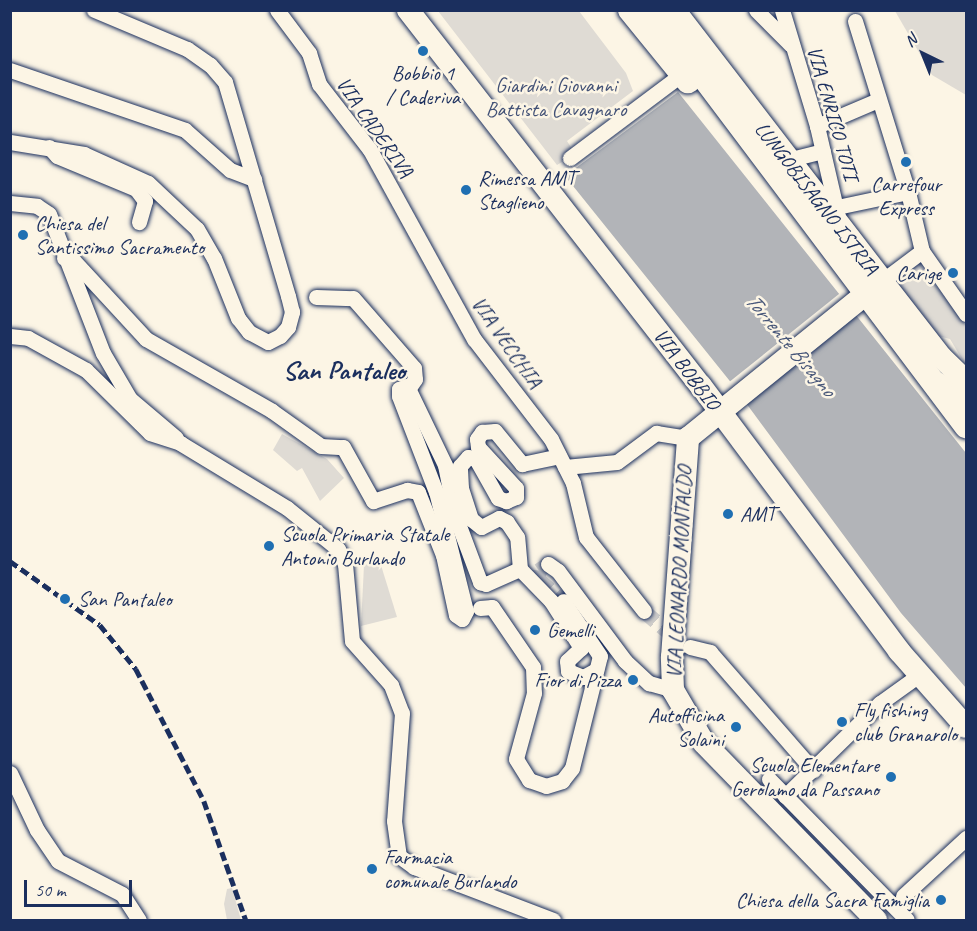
<!DOCTYPE html>
<html>
<head>
<meta charset="utf-8">
<style>
  body { margin:0 }
  #map { position:relative; width:977px; height:931px; overflow:hidden; background:#fcf5e5; font-family:Caveat,sans-serif }
  div>[style] { position:absolute }
  .green>* { inset:0; background:#dfdbd4 }
  .water>* { inset:0; background:#b2b4b8 }
  .pier>* { inset:0; background:#fcf5e5 }
  .minor-tunnel>* { height:15px; margin-top:-7.5px; transform-origin:0; background:repeating-linear-gradient(90deg,#cfcdca 0 15px,transparent 0 23px) }
  .roads { filter:drop-shadow(0 0 2px #1b2f5e) drop-shadow(0 0 2px #1b2f5e) }
  .minor>* { height:15px; margin:-7.5px; padding:0 7.5px; transform-origin:7.5px; border-radius:7.5px; background:#fcf5e5 }
  .secondary>* { height:22px; margin:-11px; padding:0 11px; transform-origin:11px; border-radius:11px; background:#fcf5e5 }
  .primary>* { height:24px; margin:-12px; padding:0 12px; transform-origin:12px; border-radius:12px; background:#fcf5e5 }
  .rail>* { height:4.5px; margin-top:-2.25px; transform-origin:0; background:repeating-linear-gradient(90deg,#1b2f5e 0 9px,transparent 0 13.5px) }
  .dots>* { width:16px; height:16px; translate:-50% -50%; box-sizing:border-box; border:3px solid #fcf5e5; border-radius:50% }
  span { translate:-50% -50%; white-space:nowrap; text-align:center; line-height:1.15; -webkit-text-stroke:5px #fcf5e5; paint-order:stroke }
  .poi-label { font-size:21px; color:#1b2f5e }
  .left { translate:0 -50%; text-align:left }
  .right { translate:-100% -50%; text-align:right }
  .park-label { font-size:21px; color:#425176 }
  .street-label { font-size:21px; color:#1b2f5e }
  .water-label { font-size:22px; color:#485779; font-style:italic }
  .district-label { font-size:27px; color:#1b2f5e; font-weight:700 }
  .frame { position:absolute; inset:0; border:12px solid #1b2f5e; pointer-events:none }
  .north { position:absolute; left:893px; top:24px; width:60px; height:60px; -webkit-text-stroke:4px #fcf5e5; paint-order:stroke; rotate:317deg; font-size:16px; font-weight:700; line-height:24px; text-align:center; color:#1b2f5e }
  .north::after { content:''; display:block; margin:auto; width:21px; height:27px; background:#1b2f5e; clip-path:polygon(50% 0,100% 100%,50% 72%,0 100%) }
  .scale { position:absolute; left:24px; top:880px; width:108px; height:27px; box-sizing:border-box; border:3px solid #1b2f5e; border-top:0; padding-left:8px; font-size:18px; line-height:21px; white-space:nowrap; color:#1b2f5e; -webkit-text-stroke:4px #fcf5e5; paint-order:stroke }
</style>
</head>
<body>
<div id="map">
  <div class="green">
    <div style="clip-path:polygon(438px 11px,579px 11px,626px 73px,633px 91px,567px 141px,575px 154px,557px 165px)"></div>
    <div style="clip-path:polygon(895px 11px,966px 11px,966px 95px,932px 75px)"></div>
    <div style="clip-path:polygon(919px 263px,966px 326px,966px 366px,950px 339px,938px 336px,896px 282px)"></div>
    <div style="clip-path:polygon(282px 434px,327px 459px,344px 478px,320px 501px,302px 468px,297px 471px,273px 450px)"></div>
    <div style="clip-path:polygon(380px 562px,397px 617px,361px 626px,364px 565px)"></div>
    <div style="clip-path:polygon(232px 888px,241px 920px,227px 920px,224px 904px,227px 889px)"></div>
  </div>
  <div class="water">
    <div style="clip-path:polygon(678px 92px,966px 453px,966px 688px,901px 613px,729px 380px,565px 176px)"></div>
  </div>
  <div class="pier">
    <div style="clip-path:polygon(844px 290px,861px 312px,745px 404px,728px 383px)"></div>
  </div>
  <div class="minor-tunnel">
    <div style="left:548px;top:564px;width:11px;rotate:146deg"></div>
    <div style="left:539px;top:570px;width:9px;rotate:96deg"></div>
    <div style="left:538px;top:579px;width:33px;rotate:41deg"></div>
    <div style="left:644px;top:611px;width:45px;rotate:40.5deg"></div>
  </div>
  <div class="roads">
    <div class="minor">
      <div style="left:277px;top:10px;width:54px;rotate:53.3deg"></div>
      <div style="left:309px;top:53px;width:33px;rotate:72deg"></div>
      <div style="left:319px;top:84px;width:83px;rotate:52.3deg"></div>
      <div style="left:370px;top:150px;width:216px;rotate:61.2deg"></div>
      <div style="left:474px;top:339px;width:126px;rotate:52.4deg"></div>
      <div style="left:551px;top:439px;width:49px;rotate:63.4deg"></div>
      <div style="left:573px;top:483px;width:56px;rotate:76.5deg"></div>
      <div style="left:586px;top:537px;width:94px;rotate:51.9deg"></div>
      <div style="left:756px;top:10px;width:49px;rotate:45deg"></div>
      <div style="left:782px;top:10px;width:121px;rotate:73.2deg"></div>
      <div style="left:817px;top:126px;width:98px;rotate:77deg"></div>
      <div style="left:855px;top:21px;width:179px;rotate:72.8deg"></div>
      <div style="left:908px;top:192px;width:61px;rotate:76.7deg"></div>
      <div style="left:922px;top:251px;width:77px;rotate:55.1deg"></div>
      <div style="left:10px;top:70px;width:185px;rotate:18.9deg"></div>
      <div style="left:185px;top:130px;width:60px;rotate:41.6deg"></div>
      <div style="left:230px;top:170px;width:26px;rotate:21deg"></div>
      <div style="left:817px;top:126px;width:66px;rotate:-23.1deg"></div>
      <div style="left:10px;top:142px;width:75px;rotate:9.2deg"></div>
      <div style="left:84px;top:154px;width:70px;rotate:24.4deg"></div>
      <div style="left:148px;top:183px;width:67px;rotate:43.2deg"></div>
      <div style="left:197px;top:229px;width:34px;rotate:60deg"></div>
      <div style="left:214px;top:258px;width:65px;rotate:68.2deg"></div>
      <div style="left:238px;top:318px;width:18px;rotate:52deg"></div>
      <div style="left:249px;top:332px;width:21px;rotate:28deg"></div>
      <div style="left:268px;top:342px;width:13px;rotate:-27deg"></div>
      <div style="left:280px;top:336px;width:12px;rotate:-48deg"></div>
      <div style="left:288px;top:327px;width:16px;rotate:-75deg"></div>
      <div style="left:292px;top:312px;width:16px;rotate:-104deg"></div>
      <div style="left:288px;top:296px;width:223px;rotate:-106.4deg"></div>
      <div style="left:225px;top:82px;width:23px;rotate:-131deg"></div>
      <div style="left:210px;top:65px;width:28px;rotate:-145deg"></div>
      <div style="left:187px;top:49px;width:101px;rotate:-157.2deg"></div>
      <div style="left:49px;top:147px;width:12px;rotate:48deg"></div>
      <div style="left:57px;top:156px;width:86px;rotate:22.7deg"></div>
      <div style="left:136px;top:189px;width:15px;rotate:53deg"></div>
      <div style="left:145px;top:201px;width:22px;rotate:106deg"></div>
      <div style="left:570px;top:158px;width:140px;rotate:-36.9deg"></div>
      <div style="left:787px;top:160px;width:37px;rotate:-14deg"></div>
      <div style="left:10px;top:203px;width:27px;rotate:6deg"></div>
      <div style="left:37px;top:206px;width:14px;rotate:34deg"></div>
      <div style="left:49px;top:214px;width:149px;rotate:68.8deg"></div>
      <div style="left:103px;top:353px;width:53px;rotate:59.6deg"></div>
      <div style="left:130px;top:399px;width:60px;rotate:40.3deg"></div>
      <div style="left:837px;top:207px;width:73px;rotate:-11.9deg"></div>
      <div style="left:64px;top:258px;width:10px;rotate:17deg"></div>
      <div style="left:74px;top:261px;width:106px;rotate:47.3deg"></div>
      <div style="left:146px;top:339px;width:145px;rotate:29.7deg"></div>
      <div style="left:272px;top:411px;width:60px;rotate:35.5deg"></div>
      <div style="left:321px;top:446px;width:22px;rotate:3deg"></div>
      <div style="left:343px;top:447px;width:62px;rotate:60.9deg"></div>
      <div style="left:373px;top:501px;width:36px;rotate:-18deg"></div>
      <div style="left:407px;top:490px;width:11px;rotate:10deg"></div>
      <div style="left:418px;top:492px;width:68px;rotate:68.4deg"></div>
      <div style="left:443px;top:555px;width:61px;rotate:77.8deg"></div>
      <div style="left:456px;top:615px;width:7px;rotate:34deg"></div>
      <div style="left:462px;top:619px;width:9px;rotate:-63deg"></div>
      <div style="left:466px;top:611px;width:123px;rotate:-104.1deg"></div>
      <div style="left:436px;top:492px;width:103px;rotate:-111.1deg"></div>
      <div style="left:399px;top:396px;width:7px;rotate:-90deg"></div>
      <div style="left:399px;top:389px;width:9px;rotate:-21deg"></div>
      <div style="left:407px;top:386px;width:88px;rotate:64.3deg"></div>
      <div style="left:445px;top:465px;width:51px;rotate:78.7deg"></div>
      <div style="left:455px;top:515px;width:72px;rotate:69.5deg"></div>
      <div style="left:480px;top:582px;width:6px;rotate:18deg"></div>
      <div style="left:486px;top:584px;width:37px;rotate:-24deg"></div>
      <div style="left:882px;top:281px;width:50px;rotate:-36.9deg"></div>
      <div style="left:316px;top:297px;width:37px;rotate:2deg"></div>
      <div style="left:353px;top:298px;width:93px;rotate:48.9deg"></div>
      <div style="left:414px;top:368px;width:11px;rotate:85deg"></div>
      <div style="left:415px;top:379px;width:11px;rotate:124deg"></div>
      <div style="left:10px;top:336px;width:18px;rotate:6deg"></div>
      <div style="left:28px;top:338px;width:66px;rotate:28.9deg"></div>
      <div style="left:86px;top:370px;width:90px;rotate:44.5deg"></div>
      <div style="left:150px;top:433px;width:32px;rotate:18deg"></div>
      <div style="left:180px;top:443px;width:125px;rotate:31.3deg"></div>
      <div style="left:287px;top:508px;width:65px;rotate:38.8deg"></div>
      <div style="left:338px;top:549px;width:17px;rotate:65deg"></div>
      <div style="left:345px;top:564px;width:77px;rotate:84.8deg"></div>
      <div style="left:352px;top:641px;width:59px;rotate:48.4deg"></div>
      <div style="left:391px;top:685px;width:30px;rotate:69deg"></div>
      <div style="left:402px;top:713px;width:108px;rotate:94.2deg"></div>
      <div style="left:394px;top:821px;width:35px;rotate:82deg"></div>
      <div style="left:399px;top:856px;width:19px;rotate:36deg"></div>
      <div style="left:414px;top:867px;width:149px;rotate:20.9deg"></div>
      <div style="left:565px;top:467px;width:52px;rotate:-5.5deg"></div>
      <div style="left:617px;top:462px;width:49px;rotate:-36.6deg"></div>
      <div style="left:656px;top:433px;width:32px;rotate:9deg"></div>
      <div style="left:548px;top:564px;width:12px;rotate:35deg"></div>
      <div style="left:558px;top:571px;width:112px;rotate:53.3deg"></div>
      <div style="left:625px;top:661px;width:33px;rotate:43deg"></div>
      <div style="left:649px;top:683px;width:25px;rotate:16deg"></div>
      <div style="left:520px;top:569px;width:32px;rotate:-95deg"></div>
      <div style="left:517px;top:537px;width:18px;rotate:-124deg"></div>
      <div style="left:507px;top:522px;width:9px;rotate:-153deg"></div>
      <div style="left:499px;top:518px;width:20px;rotate:153deg"></div>
      <div style="left:481px;top:527px;width:13px;rotate:-141deg"></div>
      <div style="left:471px;top:519px;width:33px;rotate:-108deg"></div>
      <div style="left:461px;top:488px;width:22px;rotate:-93deg"></div>
      <div style="left:460px;top:466px;width:12px;rotate:-48deg"></div>
      <div style="left:468px;top:457px;width:8px;rotate:14deg"></div>
      <div style="left:476px;top:459px;width:45px;rotate:60.6deg"></div>
      <div style="left:498px;top:498px;width:9px;rotate:21deg"></div>
      <div style="left:506px;top:501px;width:11px;rotate:-22deg"></div>
      <div style="left:516px;top:497px;width:9px;rotate:-90deg"></div>
      <div style="left:516px;top:488px;width:56px;rotate:-132.8deg"></div>
      <div style="left:478px;top:447px;width:8px;rotate:-97deg"></div>
      <div style="left:477px;top:439px;width:9px;rotate:-54deg"></div>
      <div style="left:482px;top:432px;width:13px;rotate:-4deg"></div>
      <div style="left:495px;top:431px;width:43px;rotate:50.7deg"></div>
      <div style="left:522px;top:464px;width:38px;rotate:-12deg"></div>
      <div style="left:520px;top:569px;width:45px;rotate:45.9deg"></div>
      <div style="left:551px;top:601px;width:56px;rotate:57.4deg"></div>
      <div style="left:581px;top:648px;width:19px;rotate:137deg"></div>
      <div style="left:567px;top:661px;width:10px;rotate:84deg"></div>
      <div style="left:568px;top:671px;width:16px;rotate:22deg"></div>
      <div style="left:583px;top:677px;width:15px;rotate:-28deg"></div>
      <div style="left:480px;top:608px;width:12px;rotate:-5deg"></div>
      <div style="left:492px;top:607px;width:73px;rotate:55.7deg"></div>
      <div style="left:533px;top:667px;width:26px;rotate:88deg"></div>
      <div style="left:534px;top:693px;width:68px;rotate:105.3deg"></div>
      <div style="left:516px;top:759px;width:25px;rotate:58deg"></div>
      <div style="left:529px;top:780px;width:18px;rotate:19deg"></div>
      <div style="left:546px;top:786px;width:17px;rotate:-17deg"></div>
      <div style="left:562px;top:781px;width:16px;rotate:-52deg"></div>
      <div style="left:572px;top:768px;width:115px;rotate:-76deg"></div>
      <div style="left:600px;top:656px;width:66px;rotate:-123.9deg"></div>
      <div style="left:690px;top:647px;width:21px;rotate:14deg"></div>
      <div style="left:710px;top:652px;width:157px;rotate:48.9deg"></div>
      <div style="left:10px;top:773px;width:63px;rotate:64.7deg"></div>
      <div style="left:37px;top:830px;width:37px;rotate:56deg"></div>
      <div style="left:58px;top:861px;width:72px;rotate:27.3deg"></div>
      <div style="left:122px;top:894px;width:31px;rotate:57deg"></div>
      <div style="left:769px;top:779px;width:197px;rotate:45.6deg"></div>
      <div style="left:785px;top:796px;width:133px;rotate:-44.4deg"></div>
      <div style="left:880px;top:703px;width:48px;rotate:-35.7deg"></div>
      <div style="left:903px;top:896px;width:86px;rotate:-42.6deg"></div>
    </div>
    <div class="secondary">
      <div style="left:408px;top:10px;width:477px;rotate:52.1deg"></div>
      <div style="left:701px;top:386px;width:331px;rotate:53.2deg"></div>
      <div style="left:899px;top:651px;width:101px;rotate:48.6deg"></div>
      <div style="left:937px;top:383px;width:35px;rotate:35deg"></div>
      <div style="left:876px;top:920px;width:247px;rotate:-134.2deg"></div>
      <div style="left:704px;top:743px;width:61px;rotate:-120.3deg"></div>
      <div style="left:673px;top:690px;width:33px;rotate:-92deg"></div>
      <div style="left:672px;top:657px;width:220px;rotate:-85.8deg"></div>
      <div style="left:688px;top:438px;width:250px;rotate:-39deg"></div>
      <div style="left:882px;top:281px;width:96px;rotate:52.2deg"></div>
      <div style="left:941px;top:357px;width:35px;rotate:44deg"></div>
    </div>
    <div class="primary">
      <div style="left:630px;top:10px;width:92px;rotate:50.8deg"></div>
      <div style="left:653px;top:10px;width:521px;rotate:53.04deg"></div>
      <div style="left:673px;top:10px;width:342px;rotate:52.4deg"></div>
    </div>
  </div>
  <div class="rail">
    <div style="left:10px;top:561px;width:110px;rotate:35.4deg"></div>
    <div style="left:100px;top:625px;width:57px;rotate:50.7deg"></div>
    <div style="left:136px;top:669px;width:148px;rotate:62.7deg"></div>
    <div style="left:204px;top:801px;width:126px;rotate:70.6deg"></div>
  </div>
  <div class="dots">
    <div style="left:423px;top:51px;background:#1f6fb2"></div>
    <div style="left:906px;top:162px;background:#1f6fb2"></div>
    <div style="left:466px;top:190px;background:#1f6fb2"></div>
    <div style="left:23px;top:235px;background:#1f6fb2"></div>
    <div style="left:953px;top:273px;background:#1f6fb2"></div>
    <div style="left:728px;top:514px;background:#1f6fb2"></div>
    <div style="left:269px;top:546px;background:#1f6fb2"></div>
    <div style="left:65px;top:599px;background:#1f6fb2"></div>
    <div style="left:535px;top:630px;background:#1f6fb2"></div>
    <div style="left:633px;top:680px;background:#1f6fb2"></div>
    <div style="left:842px;top:722px;background:#1f6fb2"></div>
    <div style="left:736px;top:727px;background:#1f6fb2"></div>
    <div style="left:891px;top:777px;background:#1f6fb2"></div>
    <div style="left:372px;top:869px;background:#1f6fb2"></div>
    <div style="left:941px;top:900px;background:#1f6fb2"></div>
  </div>
  <div class="poi-label">
    <span style="left:423px;top:85px">Bobbio 1<br>/ Caderiva</span>
    <span class="left" style="left:478px;top:190px">Rimessa AMT<br>Staglieno</span>
    <span style="left:906px;top:196px">Carrefour<br>Express</span>
    <span class="left" style="left:35px;top:235px">Chiesa del<br>Santissimo Sacramento</span>
    <span class="right" style="left:941px;top:273px">Carige</span>
    <span class="left" style="left:740px;top:514px">AMT</span>
    <span class="left" style="left:281px;top:546px">Scuola Primaria Statale<br>Antonio Burlando</span>
    <span class="left" style="left:78px;top:599px">San Pantaleo</span>
    <span class="left" style="left:547px;top:630px">Gemelli</span>
    <span class="right" style="left:621px;top:680px">Fior di Pizza</span>
    <span class="left" style="left:854px;top:722px">Fly fishing<br>club Granarolo</span>
    <span class="right" style="left:724px;top:727px">Autofficina<br>Solaini</span>
    <span class="right" style="left:879px;top:777px">Scuola Elementare<br>Gerolamo da Passano</span>
    <span class="left" style="left:384px;top:869px">Farmacia<br>comunale Burlando</span>
    <span class="right" style="left:929px;top:900px">Chiesa della Sacra Famiglia</span>
  </div>
  <div class="park-label">
    <span style="left:556px;top:97px">Giardini Giovanni<br>Battista Cavagnaro</span>
  </div>
  <div class="street-label">
    <span style="left:833px;top:113px;rotate:74deg">VIA ENRICO TOTI</span>
    <span style="left:375px;top:127px;rotate:55deg">VIA CADERIVA</span>
    <span style="left:817px;top:198px;rotate:52deg">LUNGOBISAGNO ISTRIA</span>
    <span style="left:507px;top:342px;rotate:55deg">VIA VECCHIA</span>
    <span style="left:687px;top:369px;rotate:53deg">VIA BOBBIO</span>
    <span style="left:679px;top:572px;rotate:-87deg">VIA LEONARDO MONTALDO</span>
  </div>
  <div class="water-label">
    <span style="left:790px;top:345px;rotate:50deg">Torrente Bisagno</span>
  </div>
  <div class="district-label">
    <span style="left:344px;top:371px">San Pantaleo</span>
  </div>
  <div class="frame"></div>
  <div class="north">N</div>
  <div class="scale">50 m</div>
</div>
</body>
</html>
